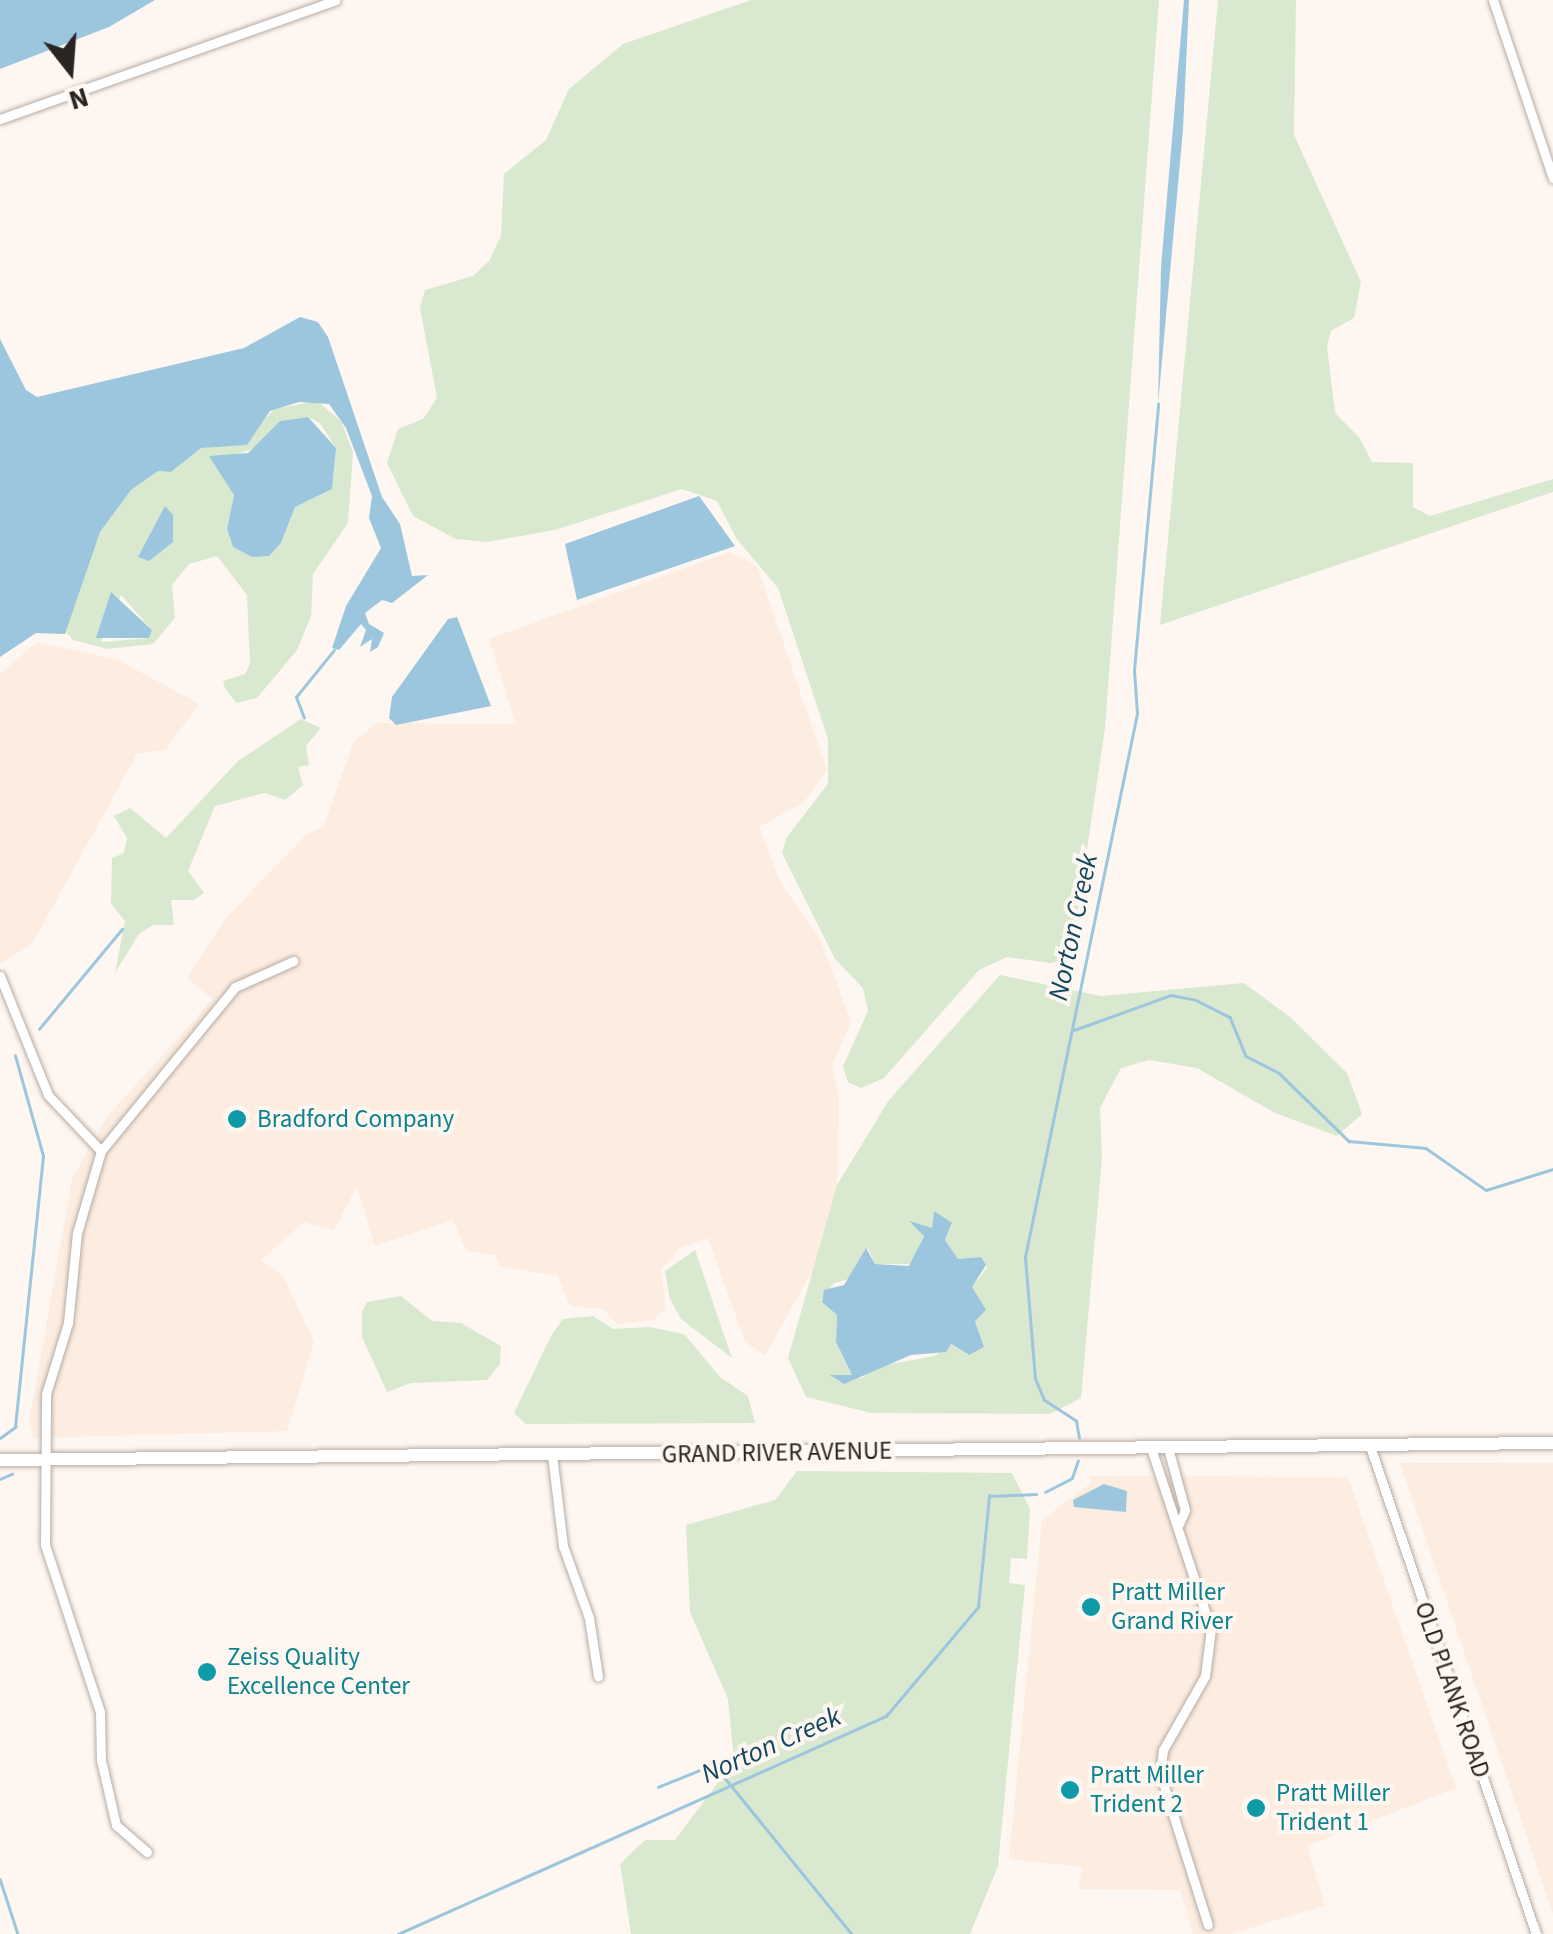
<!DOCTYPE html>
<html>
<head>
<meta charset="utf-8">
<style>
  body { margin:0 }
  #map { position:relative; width:1553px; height:1934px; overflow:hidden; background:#fef6f0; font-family:"Source Sans 3",sans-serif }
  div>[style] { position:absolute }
  .built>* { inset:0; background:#fdede0 }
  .green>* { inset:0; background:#d9e9d0 }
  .water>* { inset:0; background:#9cc6de }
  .stream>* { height:2.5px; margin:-1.25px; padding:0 1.25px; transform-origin:1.25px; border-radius:1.25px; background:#9cc6de }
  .roads { filter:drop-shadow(0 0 2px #b5aca5) drop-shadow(0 0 2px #b5aca5) }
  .minor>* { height:9px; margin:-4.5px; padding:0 4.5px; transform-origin:4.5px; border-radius:4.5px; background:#fff }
  .secondary>* { height:12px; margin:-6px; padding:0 6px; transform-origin:6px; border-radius:6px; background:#fff }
  .dots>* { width:28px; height:28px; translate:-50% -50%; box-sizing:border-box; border:5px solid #fef6f0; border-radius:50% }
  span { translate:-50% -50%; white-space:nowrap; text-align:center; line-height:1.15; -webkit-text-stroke:8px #fef6f0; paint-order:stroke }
  .culture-label { font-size:25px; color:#0d838f }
  .left { translate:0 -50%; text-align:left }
  .street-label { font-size:25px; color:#292523 }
  .water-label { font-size:28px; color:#124760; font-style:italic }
  .north { position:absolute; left:20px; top:20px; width:100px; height:100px; -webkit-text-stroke:8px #fef6f0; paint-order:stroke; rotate:163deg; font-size:28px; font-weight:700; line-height:40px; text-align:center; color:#292523 }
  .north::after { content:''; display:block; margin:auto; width:35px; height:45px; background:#292523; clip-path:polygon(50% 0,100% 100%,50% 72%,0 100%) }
</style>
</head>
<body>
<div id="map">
  <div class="built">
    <div style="clip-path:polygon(730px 552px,757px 566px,827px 770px,804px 802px,759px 827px,780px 882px,821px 941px,851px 1022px,832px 1064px,839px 1101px,837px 1185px,814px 1268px,765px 1355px,745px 1342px,708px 1238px,681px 1247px,661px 1270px,666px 1309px,654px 1320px,617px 1324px,603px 1309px,570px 1306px,558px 1276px,500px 1266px,495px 1255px,466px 1251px,453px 1220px,375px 1246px,357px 1186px,334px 1230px,304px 1222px,261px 1260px,283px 1275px,314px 1342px,287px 1431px,32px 1438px,30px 1417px,72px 1179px,107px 1117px,213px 999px,187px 978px,224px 920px,305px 836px,324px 825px,354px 741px,377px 723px,516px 724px,489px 639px)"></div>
    <div style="clip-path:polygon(37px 642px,118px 660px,199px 704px,166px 749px,137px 754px,32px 944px,0 964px,0 674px)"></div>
    <div style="clip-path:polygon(1400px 1463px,1553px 1463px,1553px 1914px)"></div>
    <div style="clip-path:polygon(1090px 1476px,1348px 1477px,1456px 1788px,1307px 1846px,1325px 1905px,1231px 1934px,1193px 1934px,1180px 1890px,1078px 1889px,1083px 1867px,1009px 1859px,1042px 1520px,1090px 1484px)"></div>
  </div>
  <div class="green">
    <div style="clip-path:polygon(751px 0,1159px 0,1105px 728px,1071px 957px,1051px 963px,1007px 957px,979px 970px,884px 1078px,861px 1088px,848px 1082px,843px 1066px,868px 1011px,863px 988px,835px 959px,782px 853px,787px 837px,828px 784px,828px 739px,778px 588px,736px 538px,717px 501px,682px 489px,555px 530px,487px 542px,456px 539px,413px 516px,387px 463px,398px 429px,423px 419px,437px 398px,420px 308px,425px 290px,473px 276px,489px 261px,501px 236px,504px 174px,546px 140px,569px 89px,623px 44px)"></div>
    <div style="clip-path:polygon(1218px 0,1296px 0,1294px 135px,1361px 282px,1354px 318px,1331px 331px,1327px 346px,1335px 413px,1359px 437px,1372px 462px,1413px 463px,1413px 507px,1430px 516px,1553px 479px,1553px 492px,1160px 625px)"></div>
    <div style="clip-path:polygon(evenodd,317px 401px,341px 421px,353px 452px,348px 523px,313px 574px,311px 616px,297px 650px,257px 698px,236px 703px,225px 688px,223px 681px,245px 674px,250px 664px,247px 595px,217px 556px,189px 564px,172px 585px,175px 618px,153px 644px,108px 649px,73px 640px,66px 632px,74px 594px,100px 532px,131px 490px,158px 471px,171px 472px,201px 448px,243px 443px,274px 409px,317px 401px,308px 417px,320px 423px,336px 448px,332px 489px,295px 507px,281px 543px,269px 556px,252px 557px,233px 547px,227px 529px,234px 495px,221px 472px,230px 457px,262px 445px,280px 421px,308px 417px,317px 401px,173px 515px,173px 542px,158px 550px,153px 535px,173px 515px,317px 401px,121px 595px,152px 630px,149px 638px,101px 642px,121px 595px)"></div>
    <div style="clip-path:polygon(301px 719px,321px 728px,306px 746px,309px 765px,298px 767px,303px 785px,285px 800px,265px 793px,215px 806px,188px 871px,204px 893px,194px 900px,171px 900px,174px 925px,153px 925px,139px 934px,115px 973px,125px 921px,111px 904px,112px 858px,124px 853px,127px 838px,114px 816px,130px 808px,166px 838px,238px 761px)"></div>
    <div style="clip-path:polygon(evenodd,1000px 975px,1101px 996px,1244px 983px,1290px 1017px,1347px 1073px,1362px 1114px,1337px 1136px,1275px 1113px,1197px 1068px,1149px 1060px,1121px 1068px,1100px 1108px,1102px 1158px,1081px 1398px,1050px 1414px,871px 1413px,806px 1397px,788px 1358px,837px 1185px,889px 1100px,1000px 975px,934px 1211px,952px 1225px,945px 1240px,958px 1259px,981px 1257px,987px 1268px,972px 1287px,985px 1311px,975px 1320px,984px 1347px,968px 1355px,950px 1344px,935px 1356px,874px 1367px,862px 1378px,831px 1377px,852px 1375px,836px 1342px,837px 1315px,821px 1300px,834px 1283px,850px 1279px,868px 1248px,875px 1264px,911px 1264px,924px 1234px,910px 1223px,932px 1228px,934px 1211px)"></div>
    <div style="clip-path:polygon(695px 1250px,732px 1358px,681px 1319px,670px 1299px,665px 1271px)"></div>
    <div style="clip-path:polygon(401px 1296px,432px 1321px,461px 1323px,501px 1346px,500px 1364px,487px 1380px,411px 1383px,387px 1392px,362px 1337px,362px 1312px,367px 1302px)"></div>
    <div style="clip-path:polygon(593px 1316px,613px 1329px,649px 1327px,684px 1334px,720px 1377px,748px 1396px,755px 1423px,526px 1424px,514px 1413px,551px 1336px,563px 1319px)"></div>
    <div style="clip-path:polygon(797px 1471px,1012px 1473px,1030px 1509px,1027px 1559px,1011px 1558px,1009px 1583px,1025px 1585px,998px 1866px,970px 1934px,631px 1934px,620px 1864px,645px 1840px,675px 1840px,734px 1761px,728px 1699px,690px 1612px,686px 1525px,775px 1500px)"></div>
  </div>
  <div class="water">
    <div style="clip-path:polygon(0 0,155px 0,109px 27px,0 69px)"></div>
    <div style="clip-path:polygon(1184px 0,1189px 0,1183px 129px,1158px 404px,1161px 267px)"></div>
    <div style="clip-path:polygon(300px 317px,318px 322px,328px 337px,382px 497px,400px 524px,412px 576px,428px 575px,392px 603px,382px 600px,365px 613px,369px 624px,384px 633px,378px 647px,370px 652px,372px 639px,360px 647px,366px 630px,361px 624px,339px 650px,332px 648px,346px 606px,381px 548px,369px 518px,372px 496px,346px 428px,329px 404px,299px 402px,270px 411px,247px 445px,201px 448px,171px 472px,158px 471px,131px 490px,100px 532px,65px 634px,36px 633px,0 657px,0 339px,26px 390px,37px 397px,244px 348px)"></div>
    <div style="clip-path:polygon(308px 417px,336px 448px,332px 489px,295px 507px,281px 543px,269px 556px,252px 557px,233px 547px,227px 529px,234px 495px,209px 456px,248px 453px,280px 421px)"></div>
    <div style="clip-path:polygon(699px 496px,735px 546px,577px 600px,565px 544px)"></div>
    <div style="clip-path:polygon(165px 506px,173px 515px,173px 542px,149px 561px,138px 557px)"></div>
    <div style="clip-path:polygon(111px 592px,152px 630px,149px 638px,96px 638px)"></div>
    <div style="clip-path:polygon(457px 617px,491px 706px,396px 725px,389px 718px,392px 697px,448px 619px)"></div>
    <div style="clip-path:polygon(934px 1211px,952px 1223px,945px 1240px,958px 1259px,981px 1257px,986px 1265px,972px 1287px,986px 1310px,975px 1321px,984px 1347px,969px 1355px,951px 1344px,946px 1352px,911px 1355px,844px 1384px,830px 1375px,852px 1375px,836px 1342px,837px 1315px,822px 1302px,824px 1290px,844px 1285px,866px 1248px,875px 1264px,909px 1266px,924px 1236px,909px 1221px,932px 1228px)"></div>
    <div style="clip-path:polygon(1104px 1484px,1127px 1491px,1126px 1512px,1074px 1507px,1073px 1500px)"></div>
  </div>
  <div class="stream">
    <div style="left:304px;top:718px;width:22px;rotate:-111deg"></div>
    <div style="left:296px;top:697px;width:60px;rotate:-51deg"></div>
    <div style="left:39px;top:1029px;width:130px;rotate:-50.3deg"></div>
    <div style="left:1074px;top:1030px;width:103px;rotate:-19.8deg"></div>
    <div style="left:1171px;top:995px;width:25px;rotate:11deg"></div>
    <div style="left:1196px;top:1000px;width:38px;rotate:27deg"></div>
    <div style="left:1230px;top:1017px;width:42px;rotate:67.7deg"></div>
    <div style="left:1246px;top:1056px;width:37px;rotate:27deg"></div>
    <div style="left:1279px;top:1073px;width:98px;rotate:44.2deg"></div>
    <div style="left:1349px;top:1141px;width:77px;rotate:5.2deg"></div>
    <div style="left:1426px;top:1148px;width:73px;rotate:35deg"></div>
    <div style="left:1486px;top:1190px;width:70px;rotate:-17.4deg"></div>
    <div style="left:0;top:1438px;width:19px;rotate:-36deg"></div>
    <div style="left:15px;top:1427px;width:272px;rotate:-84.1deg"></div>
    <div style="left:43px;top:1156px;width:104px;rotate:-105.6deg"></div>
    <div style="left:1079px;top:1438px;width:17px;rotate:-100deg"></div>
    <div style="left:1076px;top:1421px;width:38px;rotate:-147deg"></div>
    <div style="left:1044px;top:1400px;width:23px;rotate:-113deg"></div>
    <div style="left:1035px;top:1379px;width:122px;rotate:-94.7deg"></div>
    <div style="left:1025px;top:1257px;width:554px;rotate:-78.35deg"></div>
    <div style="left:1137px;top:714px;width:44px;rotate:-93.9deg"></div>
    <div style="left:1134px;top:670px;width:267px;rotate:-84.8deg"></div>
    <div style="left:0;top:1479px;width:13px;rotate:-23deg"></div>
    <div style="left:1045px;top:1492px;width:30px;rotate:-27deg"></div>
    <div style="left:1072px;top:1478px;width:18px;rotate:-71deg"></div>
    <div style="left:658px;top:1787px;width:51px;rotate:-22deg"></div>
    <div style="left:705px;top:1768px;width:17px;rotate:17deg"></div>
    <div style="left:721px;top:1773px;width:208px;rotate:50.9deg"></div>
    <div style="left:0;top:1879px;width:58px;rotate:71.9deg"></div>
    <div style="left:398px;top:1934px;width:534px;rotate:-24.07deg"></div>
    <div style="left:886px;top:1716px;width:143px;rotate:-49.8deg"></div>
    <div style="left:978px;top:1607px;width:112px;rotate:-84.3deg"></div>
    <div style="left:989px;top:1496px;width:47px;rotate:-2.4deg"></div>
  </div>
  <div class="roads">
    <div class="minor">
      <div style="left:1493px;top:0;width:188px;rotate:71.4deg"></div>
      <div style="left:0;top:119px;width:356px;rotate:-19.5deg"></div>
      <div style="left:0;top:976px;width:128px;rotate:68deg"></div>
      <div style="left:48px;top:1095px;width:77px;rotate:46.6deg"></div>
      <div style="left:1370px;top:1446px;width:515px;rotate:71.21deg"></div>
      <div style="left:1151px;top:1448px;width:191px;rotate:71.7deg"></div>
      <div style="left:1211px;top:1629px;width:47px;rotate:97.3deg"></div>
      <div style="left:1205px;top:1676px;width:85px;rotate:119.6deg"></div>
      <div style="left:1163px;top:1750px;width:23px;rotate:97deg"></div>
      <div style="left:1160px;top:1773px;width:159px;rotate:72.5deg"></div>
      <div style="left:1168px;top:1448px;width:64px;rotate:74.7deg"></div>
      <div style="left:1185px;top:1510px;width:15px;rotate:113deg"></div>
      <div style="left:552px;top:1455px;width:92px;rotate:83.1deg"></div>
      <div style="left:563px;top:1546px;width:77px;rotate:70.1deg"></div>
      <div style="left:589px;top:1618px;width:59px;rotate:81.2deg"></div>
      <div style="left:147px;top:1852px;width:41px;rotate:-138.9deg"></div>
      <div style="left:116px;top:1825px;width:67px;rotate:-103deg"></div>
      <div style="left:101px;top:1760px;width:48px;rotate:-91.2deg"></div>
      <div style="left:100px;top:1712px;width:176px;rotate:-108.2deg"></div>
      <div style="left:45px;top:1545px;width:151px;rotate:-89.6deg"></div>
      <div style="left:46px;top:1394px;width:74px;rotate:-72.8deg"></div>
      <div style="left:68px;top:1323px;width:90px;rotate:-84.3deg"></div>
      <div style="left:77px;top:1233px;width:85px;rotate:-73.7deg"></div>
      <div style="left:101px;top:1151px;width:212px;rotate:-50.7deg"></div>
      <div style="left:235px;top:987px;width:64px;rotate:-24.1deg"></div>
    </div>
    <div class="secondary">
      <div style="left:0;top:1460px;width:1553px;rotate:-0.63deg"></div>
    </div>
  </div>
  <div class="dots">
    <div style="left:237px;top:1119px;background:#0f9aa8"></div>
    <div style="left:1091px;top:1607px;background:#0f9aa8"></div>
    <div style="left:207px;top:1672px;background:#0f9aa8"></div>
    <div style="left:1070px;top:1790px;background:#0f9aa8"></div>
    <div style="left:1256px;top:1808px;background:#0f9aa8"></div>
  </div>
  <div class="culture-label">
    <span class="left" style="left:257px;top:1119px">Bradford Company</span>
    <span class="left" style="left:1111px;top:1607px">Pratt Miller<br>Grand River</span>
    <span class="left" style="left:227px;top:1672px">Zeiss Quality<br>Excellence Center</span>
    <span class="left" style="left:1090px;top:1790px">Pratt Miller<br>Trident 2</span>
    <span class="left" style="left:1276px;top:1808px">Pratt Miller<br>Trident 1</span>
  </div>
  <div class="street-label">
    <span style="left:777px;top:1453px;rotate:-1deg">GRAND RIVER AVENUE</span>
    <span style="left:1452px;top:1690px;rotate:71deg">OLD PLANK ROAD</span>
  </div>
  <div class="water-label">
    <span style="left:1073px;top:927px;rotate:-78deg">Norton Creek</span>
    <span style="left:771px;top:1745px;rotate:-24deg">Norton Creek</span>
  </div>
  <div class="north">N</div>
</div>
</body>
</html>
